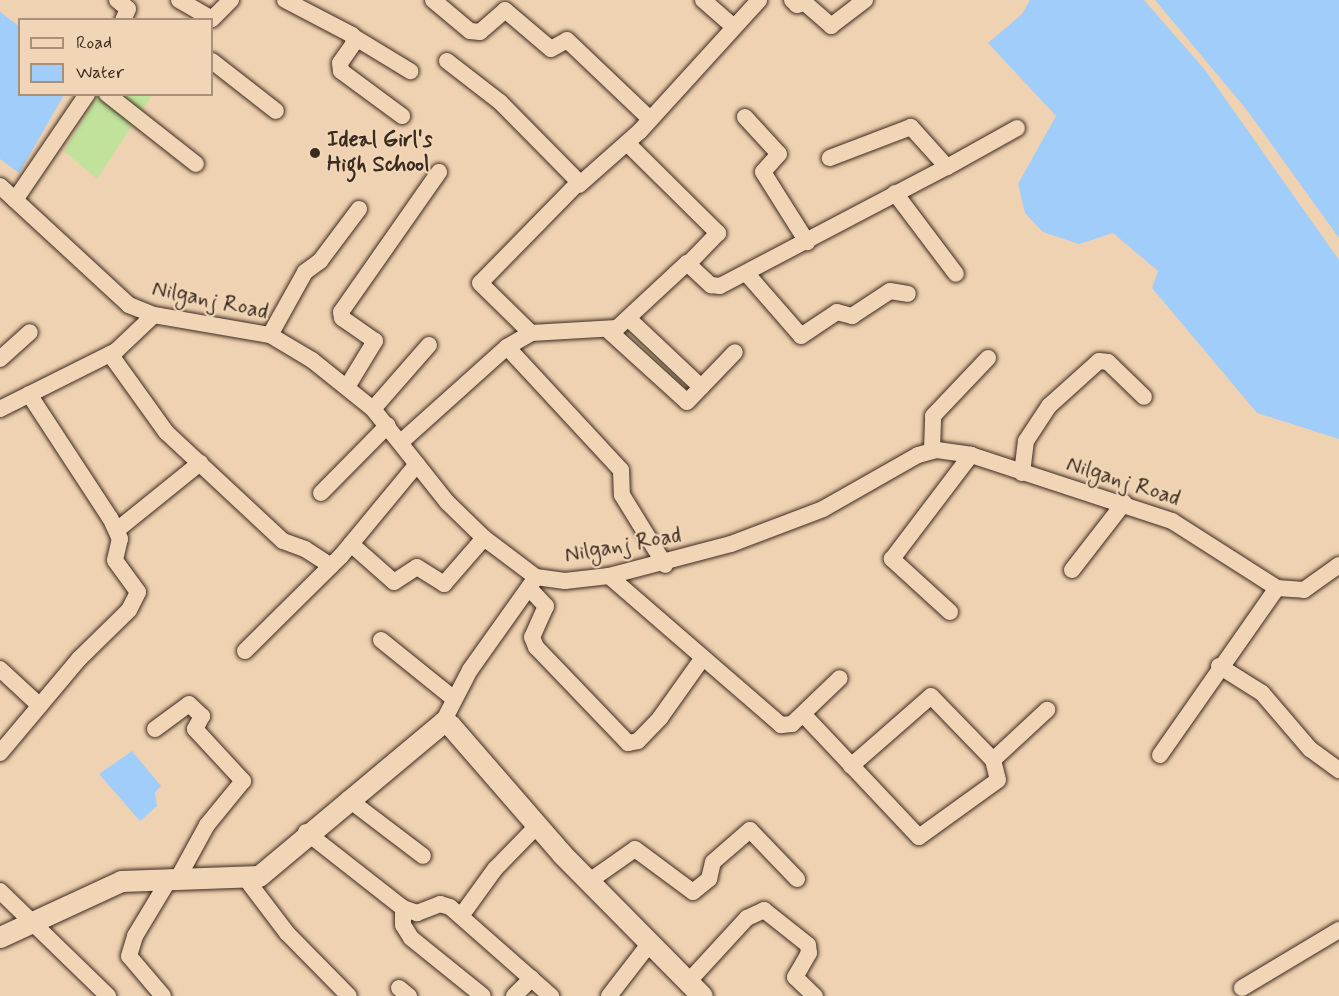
<!DOCTYPE html>
<html>
<head>
<meta charset="utf-8">
<style>
  body { margin:0 }
  #map { position:relative; width:1339px; height:996px; overflow:hidden; background:#efd2b1; font-family:Mynerve,sans-serif }
  div>[style] { position:absolute }
  .green>* { inset:0; background:#c0e29b }
  .water>* { inset:0; background:#a1cdfb }
  .roads { filter:drop-shadow(0 0 2px #3b2a1e) drop-shadow(0 0 2px #3b2a1e) }
  .minor>* { height:16px; margin:-8px; padding:0 8px; transform-origin:8px; border-radius:8px; background:#f0d6b7 }
  .tertiary>* { height:21px; margin:-10.5px; padding:0 10.5px; transform-origin:10.5px; border-radius:10.5px; background:#f0d6b7 }
  .dots>* { width:16px; height:16px; translate:-50% -50%; box-sizing:border-box; border:3px solid #f0d6b7; border-radius:50% }
  span { translate:-50% -50%; white-space:nowrap; text-align:center; line-height:1.15; -webkit-text-stroke:4.5px #f0d6b7; paint-order:stroke }
  .poi-label { font-size:22px; color:#3b2a1e; font-weight:700 }
  .left { translate:0 -50%; text-align:left }
  .street-label { font-size:22px; color:#3b2a1e }
  .legend { position:absolute; left:18px; top:18px; width:195px; height:78px; box-sizing:border-box; background:#f0d6b7; border:2px solid #a8917a; margin:0; padding:8px 10px; list-style:none; font-size:18px; color:#3b2a1e }
  .legend li { display:flex; align-items:center; gap:12px; height:30px }
  .legend b { width:30px; border:2px solid #a8917a }
</style>
</head>
<body>
<div id="map">
  <div class="green">
    <div style="clip-path:polygon(98px 95px,152px 95px,97px 179px,64px 151px)"></div>
  </div>
  <div class="water">
    <div style="clip-path:polygon(1030px 0,1144px 0,1205px 70px,1339px 260px,1339px 439px,1257px 413px,1152px 288px,1158px 271px,1113px 233px,1079px 244px,1043px 232px,1025px 213px,1018px 184px,1056px 116px,988px 43px,1022px 14px)"></div>
    <div style="clip-path:polygon(1155px 0,1339px 0,1339px 238px,1246px 109px)"></div>
    <div style="clip-path:polygon(0 12px,19px 26px,20px 94px,64px 95px,19px 173px,0 159px)"></div>
    <div style="clip-path:polygon(132px 751px,161px 786px,155px 793px,157px 806px,140px 821px,99px 774px)"></div>
  </div>
  <div class="roads">
    <div class="minor">
      <div style="left:117px;top:0;width:14px;rotate:39deg"></div>
      <div style="left:128px;top:9px;width:12px;rotate:114deg"></div>
      <div style="left:179px;top:0;width:38px;rotate:30deg"></div>
      <div style="left:212px;top:19px;width:27px;rotate:-45deg"></div>
      <div style="left:285px;top:0;width:76px;rotate:27.6deg"></div>
      <div style="left:352px;top:35px;width:8px;rotate:76deg"></div>
      <div style="left:354px;top:43px;width:24px;rotate:125deg"></div>
      <div style="left:340px;top:63px;width:8px;rotate:83deg"></div>
      <div style="left:341px;top:71px;width:76px;rotate:36.4deg"></div>
      <div style="left:433px;top:0;width:48px;rotate:40deg"></div>
      <div style="left:470px;top:31px;width:10px;rotate:6deg"></div>
      <div style="left:480px;top:32px;width:33px;rotate:-41deg"></div>
      <div style="left:505px;top:10px;width:60px;rotate:40.3deg"></div>
      <div style="left:551px;top:49px;width:18px;rotate:-29deg"></div>
      <div style="left:567px;top:40px;width:115px;rotate:43.6deg"></div>
      <div style="left:703px;top:0;width:41px;rotate:41.1deg"></div>
      <div style="left:792px;top:0;width:7px;rotate:45deg"></div>
      <div style="left:797px;top:5px;width:8px;rotate:-14deg"></div>
      <div style="left:805px;top:3px;width:35px;rotate:41deg"></div>
      <div style="left:831px;top:26px;width:43px;rotate:-37.4deg"></div>
      <div style="left:354px;top:37px;width:66px;rotate:31.3deg"></div>
      <div style="left:212px;top:61px;width:81px;rotate:38deg"></div>
      <div style="left:447px;top:61px;width:67px;rotate:37.7deg"></div>
      <div style="left:500px;top:102px;width:112px;rotate:45.4deg"></div>
      <div style="left:579px;top:182px;width:141px;rotate:134.4deg"></div>
      <div style="left:480px;top:283px;width:71px;rotate:44.4deg"></div>
      <div style="left:107px;top:94px;width:113px;rotate:38.2deg"></div>
      <div style="left:745px;top:117px;width:50px;rotate:47.4deg"></div>
      <div style="left:779px;top:154px;width:24px;rotate:132deg"></div>
      <div style="left:763px;top:172px;width:83px;rotate:57.8deg"></div>
      <div style="left:628px;top:144px;width:127px;rotate:44.7deg"></div>
      <div style="left:718px;top:233px;width:42px;rotate:134deg"></div>
      <div style="left:947px;top:167px;width:80px;rotate:-29.1deg"></div>
      <div style="left:579px;top:185px;width:81px;rotate:-41.5deg"></div>
      <div style="left:640px;top:131px;width:177px;rotate:-47.7deg"></div>
      <div style="left:0;top:186px;width:176px;rotate:42.7deg"></div>
      <div style="left:129px;top:305px;width:27px;rotate:22deg"></div>
      <div style="left:154px;top:315px;width:118px;rotate:9.8deg"></div>
      <div style="left:270px;top:335px;width:49px;rotate:30.8deg"></div>
      <div style="left:312px;top:360px;width:78px;rotate:38.8deg"></div>
      <div style="left:373px;top:409px;width:119px;rotate:51.5deg"></div>
      <div style="left:447px;top:502px;width:52px;rotate:44.2deg"></div>
      <div style="left:484px;top:538px;width:65px;rotate:36.9deg"></div>
      <div style="left:536px;top:577px;width:29px;rotate:8deg"></div>
      <div style="left:565px;top:581px;width:44px;rotate:-6.5deg"></div>
      <div style="left:609px;top:576px;width:126px;rotate:-14.7deg"></div>
      <div style="left:731px;top:544px;width:98px;rotate:-20.8deg"></div>
      <div style="left:823px;top:509px;width:109px;rotate:-29.6deg"></div>
      <div style="left:918px;top:455px;width:20px;rotate:-15deg"></div>
      <div style="left:937px;top:450px;width:34px;rotate:8deg"></div>
      <div style="left:971px;top:455px;width:212px;rotate:18.2deg"></div>
      <div style="left:1172px;top:521px;width:125px;rotate:32.5deg"></div>
      <div style="left:1277px;top:588px;width:27px;rotate:4deg"></div>
      <div style="left:1304px;top:590px;width:43px;rotate:-35.5deg"></div>
      <div style="left:895px;top:193px;width:101px;rotate:53deg"></div>
      <div style="left:15px;top:200px;width:128px;rotate:-55.8deg"></div>
      <div style="left:747px;top:274px;width:82px;rotate:48.9deg"></div>
      <div style="left:801px;top:336px;width:43px;rotate:-33.7deg"></div>
      <div style="left:837px;top:312px;width:16px;rotate:15deg"></div>
      <div style="left:852px;top:316px;width:45px;rotate:-33.3deg"></div>
      <div style="left:890px;top:291px;width:18px;rotate:9deg"></div>
      <div style="left:630px;top:320px;width:98px;rotate:43.3deg"></div>
      <div style="left:609px;top:331px;width:105px;rotate:42.3deg"></div>
      <div style="left:687px;top:402px;width:69px;rotate:-46.2deg"></div>
      <div style="left:270px;top:335px;width:72px;rotate:-60.9deg"></div>
      <div style="left:305px;top:272px;width:19px;rotate:-36deg"></div>
      <div style="left:320px;top:261px;width:65px;rotate:-53.1deg"></div>
      <div style="left:507px;top:347px;width:168px;rotate:47.2deg"></div>
      <div style="left:621px;top:470px;width:25px;rotate:88deg"></div>
      <div style="left:622px;top:495px;width:82px;rotate:58.4deg"></div>
      <div style="left:110px;top:354px;width:96px;rotate:54.3deg"></div>
      <div style="left:166px;top:432px;width:160px;rotate:43deg"></div>
      <div style="left:283px;top:541px;width:23px;rotate:20deg"></div>
      <div style="left:305px;top:549px;width:31px;rotate:33deg"></div>
      <div style="left:0;top:359px;width:40px;rotate:-42deg"></div>
      <div style="left:347px;top:387px;width:54px;rotate:-58.7deg"></div>
      <div style="left:375px;top:341px;width:40px;rotate:-145.1deg"></div>
      <div style="left:342px;top:318px;width:6px;rotate:-99deg"></div>
      <div style="left:341px;top:312px;width:171px;rotate:-55deg"></div>
      <div style="left:0;top:409px;width:130px;rotate:-26.6deg"></div>
      <div style="left:116px;top:351px;width:52px;rotate:-43.5deg"></div>
      <div style="left:373px;top:409px;width:85px;rotate:-48.8deg"></div>
      <div style="left:401px;top:442px;width:142px;rotate:-41.9deg"></div>
      <div style="left:507px;top:347px;width:28px;rotate:-30deg"></div>
      <div style="left:531px;top:333px;width:86px;rotate:-3.3deg"></div>
      <div style="left:617px;top:328px;width:96px;rotate:-42.9deg"></div>
      <div style="left:687px;top:263px;width:33px;rotate:43deg"></div>
      <div style="left:711px;top:285px;width:9px;rotate:6deg"></div>
      <div style="left:720px;top:286px;width:256px;rotate:-27.7deg"></div>
      <div style="left:947px;top:167px;width:54px;rotate:-132deg"></div>
      <div style="left:911px;top:127px;width:87px;rotate:159.1deg"></div>
      <div style="left:932px;top:450px;width:34px;rotate:-88deg"></div>
      <div style="left:933px;top:416px;width:80px;rotate:-46.5deg"></div>
      <div style="left:1022px;top:473px;width:32px;rotate:-83deg"></div>
      <div style="left:1026px;top:441px;width:42px;rotate:-56.7deg"></div>
      <div style="left:1049px;top:406px;width:67px;rotate:-42deg"></div>
      <div style="left:1099px;top:361px;width:9px;rotate:6deg"></div>
      <div style="left:1108px;top:362px;width:50px;rotate:44.2deg"></div>
      <div style="left:321px;top:493px;width:95px;rotate:-45.4deg"></div>
      <div style="left:117px;top:530px;width:107px;rotate:-38.9deg"></div>
      <div style="left:351px;top:544px;width:57px;rotate:41.5deg"></div>
      <div style="left:394px;top:582px;width:27px;rotate:-33deg"></div>
      <div style="left:417px;top:567px;width:32px;rotate:32deg"></div>
      <div style="left:444px;top:584px;width:61px;rotate:-49deg"></div>
      <div style="left:1072px;top:570px;width:85px;rotate:-52.2deg"></div>
      <div style="left:609px;top:576px;width:228px;rotate:40.9deg"></div>
      <div style="left:781px;top:725px;width:11px;rotate:-5deg"></div>
      <div style="left:792px;top:724px;width:66px;rotate:-43.8deg"></div>
      <div style="left:529px;top:588px;width:25px;rotate:47deg"></div>
      <div style="left:546px;top:606px;width:34px;rotate:114deg"></div>
      <div style="left:532px;top:637px;width:11px;rotate:68deg"></div>
      <div style="left:536px;top:647px;width:133px;rotate:46.2deg"></div>
      <div style="left:628px;top:743px;width:10px;rotate:-11deg"></div>
      <div style="left:638px;top:741px;width:32px;rotate:-46deg"></div>
      <div style="left:660px;top:718px;width:72px;rotate:-54.6deg"></div>
      <div style="left:950px;top:612px;width:79px;rotate:-137.6deg"></div>
      <div style="left:892px;top:559px;width:131px;rotate:-52.8deg"></div>
      <div style="left:381px;top:640px;width:92px;rotate:38.9deg"></div>
      <div style="left:245px;top:651px;width:135px;rotate:-44.7deg"></div>
      <div style="left:341px;top:556px;width:119px;rotate:-50.4deg"></div>
      <div style="left:1219px;top:666px;width:51px;rotate:32.1deg"></div>
      <div style="left:1262px;top:693px;width:74px;rotate:49.4deg"></div>
      <div style="left:1310px;top:749px;width:36px;rotate:36deg"></div>
      <div style="left:0;top:669px;width:54px;rotate:42.8deg"></div>
      <div style="left:803px;top:714px;width:169px;rotate:46.7deg"></div>
      <div style="left:919px;top:837px;width:97px;rotate:-35.8deg"></div>
      <div style="left:998px;top:780px;width:21px;rotate:-104deg"></div>
      <div style="left:993px;top:760px;width:74px;rotate:-42.8deg"></div>
      <div style="left:443px;top:722px;width:59px;rotate:-62.6deg"></div>
      <div style="left:470px;top:670px;width:110px;rotate:-54.6deg"></div>
      <div style="left:155px;top:729px;width:42px;rotate:-36.3deg"></div>
      <div style="left:189px;top:704px;width:18px;rotate:43deg"></div>
      <div style="left:202px;top:716px;width:15px;rotate:118deg"></div>
      <div style="left:195px;top:729px;width:71px;rotate:47.3deg"></div>
      <div style="left:243px;top:781px;width:57px;rotate:129.3deg"></div>
      <div style="left:207px;top:825px;width:60px;rotate:118.7deg"></div>
      <div style="left:0;top:753px;width:123px;rotate:-50deg"></div>
      <div style="left:79px;top:659px;width:70px;rotate:-44.4deg"></div>
      <div style="left:129px;top:610px;width:20px;rotate:-63deg"></div>
      <div style="left:138px;top:592px;width:39px;rotate:-126deg"></div>
      <div style="left:115px;top:560px;width:22px;rotate:-77deg"></div>
      <div style="left:120px;top:539px;width:23px;rotate:-115deg"></div>
      <div style="left:110px;top:518px;width:148px;rotate:-123.2deg"></div>
      <div style="left:1160px;top:755px;width:204px;rotate:-55deg"></div>
      <div style="left:851px;top:766px;width:106px;rotate:-41.2deg"></div>
      <div style="left:931px;top:696px;width:89px;rotate:45.9deg"></div>
      <div style="left:348px;top:799px;width:94px;rotate:37.2deg"></div>
      <div style="left:306px;top:832px;width:123px;rotate:38.1deg"></div>
      <div style="left:403px;top:908px;width:15px;rotate:20deg"></div>
      <div style="left:417px;top:913px;width:25px;rotate:-21deg"></div>
      <div style="left:440px;top:904px;width:10px;rotate:17deg"></div>
      <div style="left:450px;top:907px;width:135px;rotate:41.4deg"></div>
      <div style="left:246px;top:879px;width:68px;rotate:52.8deg"></div>
      <div style="left:287px;top:933px;width:88px;rotate:45.5deg"></div>
      <div style="left:588px;top:882px;width:57px;rotate:-35.1deg"></div>
      <div style="left:635px;top:849px;width:72px;rotate:36.6deg"></div>
      <div style="left:693px;top:892px;width:21px;rotate:-39deg"></div>
      <div style="left:709px;top:879px;width:17px;rotate:-77deg"></div>
      <div style="left:713px;top:862px;width:49px;rotate:-40.9deg"></div>
      <div style="left:750px;top:830px;width:68px;rotate:46.2deg"></div>
      <div style="left:0;top:891px;width:151px;rotate:44.2deg"></div>
      <div style="left:403px;top:908px;width:17px;rotate:90deg"></div>
      <div style="left:403px;top:925px;width:15px;rotate:58deg"></div>
      <div style="left:411px;top:938px;width:92px;rotate:38.9deg"></div>
      <div style="left:461px;top:916px;width:58px;rotate:-54.1deg"></div>
      <div style="left:495px;top:869px;width:59px;rotate:-45.7deg"></div>
      <div style="left:689px;top:981px;width:86px;rotate:-47.4deg"></div>
      <div style="left:747px;top:918px;width:19px;rotate:-25deg"></div>
      <div style="left:764px;top:910px;width:56px;rotate:38.5deg"></div>
      <div style="left:808px;top:945px;width:8px;rotate:83deg"></div>
      <div style="left:809px;top:953px;width:28px;rotate:120deg"></div>
      <div style="left:795px;top:977px;width:28px;rotate:44deg"></div>
      <div style="left:399px;top:988px;width:13px;rotate:39deg"></div>
      <div style="left:1242px;top:988px;width:113px;rotate:-30.9deg"></div>
      <div style="left:163px;top:996px;width:52px;rotate:-130.4deg"></div>
      <div style="left:129px;top:956px;width:21px;rotate:-73deg"></div>
      <div style="left:135px;top:936px;width:68px;rotate:-58.9deg"></div>
      <div style="left:514px;top:996px;width:25px;rotate:-45deg"></div>
      <div style="left:609px;top:996px;width:67px;rotate:-52.3deg"></div>
    </div>
    <div class="tertiary">
      <div style="left:0;top:937px;width:133px;rotate:-24.8deg"></div>
      <div style="left:121px;top:881px;width:138px;rotate:-2.1deg"></div>
      <div style="left:259px;top:876px;width:240px;rotate:-39.9deg"></div>
      <div style="left:443px;top:722px;width:8px;rotate:23deg"></div>
      <div style="left:450px;top:725px;width:171px;rotate:49deg"></div>
      <div style="left:562px;top:854px;width:199px;rotate:45.4deg"></div>
    </div>
  </div>
  <div class="dots">
    <div style="left:315px;top:153px;background:#3b2a1e"></div>
  </div>
  <div class="poi-label">
    <span class="left" style="left:327px;top:153px">Ideal Girl's<br>High School</span>
  </div>
  <div class="street-label">
    <span style="left:210px;top:301px;rotate:12deg">Nilganj Road</span>
    <span style="left:1123px;top:482px;rotate:18deg">Nilganj Road</span>
    <span style="left:623px;top:546px;rotate:-10deg">Nilganj Road</span>
  </div>
  <ul class="legend">
  <li><b style="height:8px;background:#f0d6b7"></b>Road</li>
  <li><b style="height:16px;background:#a1cdfb"></b>Water</li>
  </ul>
</div>
</body>
</html>
